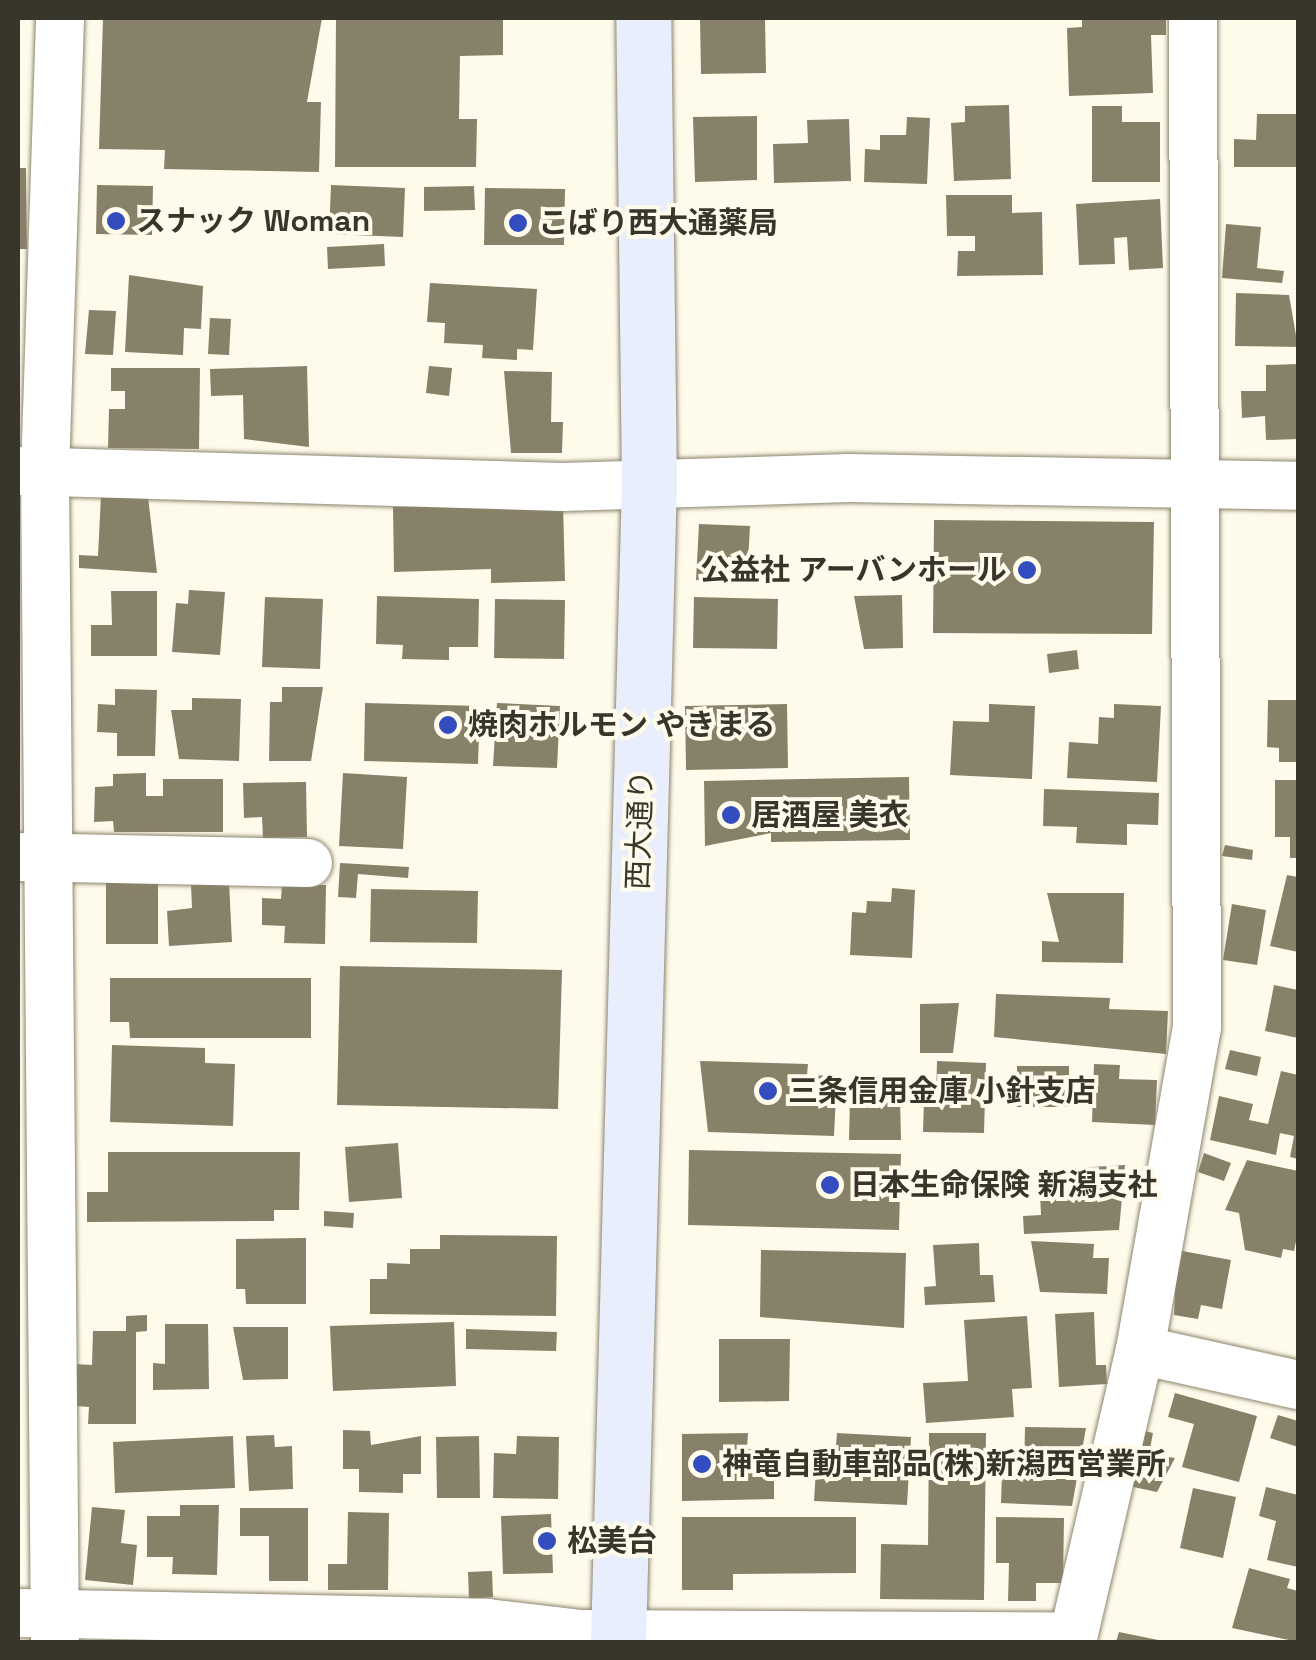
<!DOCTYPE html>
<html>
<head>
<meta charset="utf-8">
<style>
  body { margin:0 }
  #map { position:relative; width:1316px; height:1660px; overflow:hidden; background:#fffbeb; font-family:"Space Grotesk","Noto Sans JP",sans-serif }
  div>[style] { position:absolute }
  .building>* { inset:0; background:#888169 }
  .roads { filter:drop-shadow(0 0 2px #8b856d) drop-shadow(0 0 2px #8b856d) }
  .street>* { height:48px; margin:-24px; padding:0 24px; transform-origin:24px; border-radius:24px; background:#fff }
  .secondary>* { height:55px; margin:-27.5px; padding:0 27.5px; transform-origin:27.5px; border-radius:27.5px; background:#e8eefc }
  .dots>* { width:28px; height:28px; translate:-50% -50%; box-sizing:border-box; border:5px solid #fffbeb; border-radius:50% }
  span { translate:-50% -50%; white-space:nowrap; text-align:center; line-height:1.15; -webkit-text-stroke:8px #fffbeb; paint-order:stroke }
  .poi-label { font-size:30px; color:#38352b; font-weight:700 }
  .left { translate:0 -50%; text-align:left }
  .right { translate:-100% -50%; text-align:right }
  .street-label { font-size:30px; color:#38352b }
  .frame { position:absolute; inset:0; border:20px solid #38352b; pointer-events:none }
</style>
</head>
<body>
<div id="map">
  <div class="building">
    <div style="clip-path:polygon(103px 18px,322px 18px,307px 102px,321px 102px,319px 172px,164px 169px,165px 150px,99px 149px)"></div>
    <div style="clip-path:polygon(336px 18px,503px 18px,503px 55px,460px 56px,459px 119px,477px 119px,476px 167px,335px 167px)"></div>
    <div style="clip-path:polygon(700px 18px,765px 18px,766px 73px,701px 74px)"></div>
    <div style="clip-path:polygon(1082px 18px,1166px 18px,1166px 35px,1151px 35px,1153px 93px,1069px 96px,1067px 28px,1082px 27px)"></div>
    <div style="clip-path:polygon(1009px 105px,1011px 179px,954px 181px,951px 123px,965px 122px,965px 106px)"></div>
    <div style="clip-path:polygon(1092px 106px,1122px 106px,1122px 122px,1160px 122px,1160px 182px,1092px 182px)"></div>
    <div style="clip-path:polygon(1257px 114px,1298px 114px,1298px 167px,1234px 167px,1234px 139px,1256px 140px)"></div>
    <div style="clip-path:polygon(757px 116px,757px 180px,695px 182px,693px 117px)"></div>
    <div style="clip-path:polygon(907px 117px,930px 118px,927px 184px,864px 182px,865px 149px,880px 150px,880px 135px,906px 135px)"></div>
    <div style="clip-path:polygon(849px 119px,851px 181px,774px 183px,773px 144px,808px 143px,807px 120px)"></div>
    <div style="clip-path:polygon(18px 168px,26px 168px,27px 249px,18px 249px)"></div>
    <div style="clip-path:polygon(97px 185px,153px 186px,152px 235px,96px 234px)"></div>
    <div style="clip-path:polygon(331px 185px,405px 188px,403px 237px,329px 234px)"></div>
    <div style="clip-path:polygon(474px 186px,475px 210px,424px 211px,424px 187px)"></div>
    <div style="clip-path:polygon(485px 188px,565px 189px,564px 245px,484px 245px)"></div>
    <div style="clip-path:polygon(946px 195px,1012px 195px,1012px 213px,1042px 212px,1043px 275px,957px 276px,958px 251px,975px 251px,975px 236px,947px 236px)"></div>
    <div style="clip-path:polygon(1160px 199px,1163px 268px,1129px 270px,1127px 237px,1114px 238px,1115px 264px,1079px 265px,1076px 204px)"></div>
    <div style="clip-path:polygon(1226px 224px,1261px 227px,1257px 268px,1284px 271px,1282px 283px,1222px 278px)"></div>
    <div style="clip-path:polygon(384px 244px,385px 266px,328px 269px,327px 247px)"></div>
    <div style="clip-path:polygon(129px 275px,203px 286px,201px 329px,184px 328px,183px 355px,125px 352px)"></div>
    <div style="clip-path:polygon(430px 283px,537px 289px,533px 350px,517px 349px,517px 360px,482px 358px,483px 345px,444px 343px,445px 323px,427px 322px)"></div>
    <div style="clip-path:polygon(1236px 293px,1289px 295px,1298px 347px,1235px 346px)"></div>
    <div style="clip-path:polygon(89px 310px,116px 311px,113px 355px,85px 354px)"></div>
    <div style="clip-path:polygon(210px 318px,231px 319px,229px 355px,208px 354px)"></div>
    <div style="clip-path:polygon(1298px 364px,1298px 439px,1266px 440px,1265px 416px,1242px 418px,1241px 391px,1266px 391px,1266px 365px)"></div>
    <div style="clip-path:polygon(307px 366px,309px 447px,244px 439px,243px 395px,211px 396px,210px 369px)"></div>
    <div style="clip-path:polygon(429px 366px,452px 368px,449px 396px,426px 393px)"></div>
    <div style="clip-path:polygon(111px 368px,200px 368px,199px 449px,108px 448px,109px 409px,125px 409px,125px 391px,111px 391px)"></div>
    <div style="clip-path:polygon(504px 371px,552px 372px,551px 422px,563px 422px,562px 453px,511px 453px)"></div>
    <div style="clip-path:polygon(101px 495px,148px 497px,157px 573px,79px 568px,79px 555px,98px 556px)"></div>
    <div style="clip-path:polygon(563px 502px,565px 581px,491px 583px,491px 569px,394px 572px,393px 507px)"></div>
    <div style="clip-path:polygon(934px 520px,1154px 522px,1152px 634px,933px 633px)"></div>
    <div style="clip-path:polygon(699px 524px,750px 526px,747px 582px,696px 580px)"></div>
    <div style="clip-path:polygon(189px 590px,225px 592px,220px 655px,172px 652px,176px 603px,188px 604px)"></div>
    <div style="clip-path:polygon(111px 591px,157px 591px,157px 656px,91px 656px,91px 625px,112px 625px)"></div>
    <div style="clip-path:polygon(902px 595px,903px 648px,864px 649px,854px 596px)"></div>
    <div style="clip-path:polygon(377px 596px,479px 599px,478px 647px,449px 647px,449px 660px,402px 659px,403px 645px,376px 644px)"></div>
    <div style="clip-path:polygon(265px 597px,323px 599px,320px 669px,262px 667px)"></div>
    <div style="clip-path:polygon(694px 597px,778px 599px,777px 649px,693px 648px)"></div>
    <div style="clip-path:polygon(495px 599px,565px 600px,564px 659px,494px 658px)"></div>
    <div style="clip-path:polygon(1077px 650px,1079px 669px,1049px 673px,1047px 654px)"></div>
    <div style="clip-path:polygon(282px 687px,323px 687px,311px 761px,269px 761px,270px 702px,282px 702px)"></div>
    <div style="clip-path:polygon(115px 689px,157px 690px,155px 756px,117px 756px,117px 733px,97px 732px,98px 704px,115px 705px)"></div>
    <div style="clip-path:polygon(192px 698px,241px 699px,239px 761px,179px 759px,171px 710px,192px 710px)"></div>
    <div style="clip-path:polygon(1268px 700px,1298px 700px,1298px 762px,1279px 762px,1279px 748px,1267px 747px)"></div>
    <div style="clip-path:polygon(365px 703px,480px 706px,478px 764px,364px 761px)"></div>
    <div style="clip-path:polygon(497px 703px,560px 706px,557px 768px,493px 766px)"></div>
    <div style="clip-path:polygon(787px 704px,788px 768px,686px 770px,685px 706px)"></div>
    <div style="clip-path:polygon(989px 704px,1035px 706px,1032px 779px,950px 775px,953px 721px,989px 722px)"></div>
    <div style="clip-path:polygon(1114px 704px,1161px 706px,1157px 782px,1067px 778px,1069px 742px,1098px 744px,1099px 717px,1114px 718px)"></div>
    <div style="clip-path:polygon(146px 773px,146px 796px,163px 796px,163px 779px,223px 779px,223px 832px,114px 832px,113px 821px,94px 822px,95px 787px,113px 786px,113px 774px)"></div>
    <div style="clip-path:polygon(343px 773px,407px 777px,403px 849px,339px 846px)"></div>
    <div style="clip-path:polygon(909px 777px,910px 840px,771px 842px,771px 833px,705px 846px,704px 781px)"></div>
    <div style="clip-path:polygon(1275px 780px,1298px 780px,1298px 858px,1290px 858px,1290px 837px,1275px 837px)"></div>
    <div style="clip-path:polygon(306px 782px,307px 837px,263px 838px,262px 817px,244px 818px,243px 783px)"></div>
    <div style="clip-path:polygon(1044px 789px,1159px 793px,1158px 825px,1127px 824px,1127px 845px,1076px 843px,1077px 827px,1043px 826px)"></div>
    <div style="clip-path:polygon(1225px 845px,1253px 850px,1252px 860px,1222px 856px)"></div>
    <div style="clip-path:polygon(340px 863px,409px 867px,408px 878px,358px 874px,356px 898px,338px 897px)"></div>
    <div style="clip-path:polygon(1287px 875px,1298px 877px,1298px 952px,1270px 946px)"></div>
    <div style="clip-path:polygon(106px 881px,158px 881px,158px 944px,106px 944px)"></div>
    <div style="clip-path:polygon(229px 882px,232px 942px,169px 946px,167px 911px,192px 908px,191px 885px)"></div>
    <div style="clip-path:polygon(282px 885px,326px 885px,325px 944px,284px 943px,285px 926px,262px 925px,262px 898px,281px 899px)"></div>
    <div style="clip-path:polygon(892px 888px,915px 890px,912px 958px,850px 955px,852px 912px,866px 913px,867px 901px,891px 902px)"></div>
    <div style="clip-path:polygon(371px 889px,478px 891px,477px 943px,370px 942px)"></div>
    <div style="clip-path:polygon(1047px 893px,1124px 893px,1123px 963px,1042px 962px,1042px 941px,1059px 942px)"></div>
    <div style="clip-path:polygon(1232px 904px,1266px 910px,1257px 965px,1223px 960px)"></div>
    <div style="clip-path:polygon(340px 966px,562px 970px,558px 1109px,337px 1105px)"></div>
    <div style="clip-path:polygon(110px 978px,311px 978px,311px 1038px,130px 1038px,129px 1022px,110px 1022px)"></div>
    <div style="clip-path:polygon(1274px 985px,1298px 990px,1298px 1038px,1265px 1031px)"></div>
    <div style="clip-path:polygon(996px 994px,1110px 998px,1109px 1009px,1168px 1011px,1166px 1054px,994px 1037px)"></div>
    <div style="clip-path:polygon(959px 1003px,953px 1053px,920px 1053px,920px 1004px)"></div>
    <div style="clip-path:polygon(112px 1045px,205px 1048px,205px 1063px,235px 1064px,233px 1126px,110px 1122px)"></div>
    <div style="clip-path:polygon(1230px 1050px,1261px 1057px,1257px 1076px,1225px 1069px)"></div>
    <div style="clip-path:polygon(700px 1061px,808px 1064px,807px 1075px,837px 1076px,834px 1136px,708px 1132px)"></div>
    <div style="clip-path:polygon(937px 1061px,986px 1063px,984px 1133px,923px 1132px,924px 1100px,936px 1101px)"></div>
    <div style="clip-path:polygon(1094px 1064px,1120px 1065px,1119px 1079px,1157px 1080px,1155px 1125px,1092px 1122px)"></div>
    <div style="clip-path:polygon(1017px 1066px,1069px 1066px,1069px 1107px,1017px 1107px)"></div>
    <div style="clip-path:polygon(1281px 1071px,1298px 1075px,1298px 1159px,1290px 1157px,1294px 1136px,1280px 1133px,1276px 1155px,1210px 1140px,1219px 1096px,1253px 1104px,1249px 1120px,1268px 1124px)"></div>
    <div style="clip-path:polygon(850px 1099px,900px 1099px,901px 1140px,849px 1140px)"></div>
    <div style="clip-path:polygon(398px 1143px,402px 1198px,349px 1202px,345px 1147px)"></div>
    <div style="clip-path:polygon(689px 1150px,901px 1154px,899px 1230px,688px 1225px)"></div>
    <div style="clip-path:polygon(108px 1152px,300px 1152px,299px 1210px,274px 1210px,274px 1221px,87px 1222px,87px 1192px,108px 1192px)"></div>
    <div style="clip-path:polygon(1204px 1153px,1231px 1163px,1224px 1181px,1198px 1172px)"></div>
    <div style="clip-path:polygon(1247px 1160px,1298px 1171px,1298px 1232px,1294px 1251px,1283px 1249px,1281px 1258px,1245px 1250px,1239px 1213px,1225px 1210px)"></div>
    <div style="clip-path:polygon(1125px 1165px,1119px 1230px,1024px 1234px,1023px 1216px,1041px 1215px,1040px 1194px,1076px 1193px,1075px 1168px)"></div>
    <div style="clip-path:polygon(324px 1211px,354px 1213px,353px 1228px,324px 1226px)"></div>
    <div style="clip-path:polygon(440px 1235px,557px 1236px,556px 1316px,370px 1314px,370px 1279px,387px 1279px,387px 1263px,410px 1264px,410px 1249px,440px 1249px)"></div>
    <div style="clip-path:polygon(306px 1238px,306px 1304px,246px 1304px,245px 1289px,236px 1289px,236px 1239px)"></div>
    <div style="clip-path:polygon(1031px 1241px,1094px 1244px,1093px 1258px,1109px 1258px,1107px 1294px,1040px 1292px)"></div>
    <div style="clip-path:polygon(979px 1243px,980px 1275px,993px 1275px,995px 1302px,925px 1305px,924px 1287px,936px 1286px,933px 1245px)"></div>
    <div style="clip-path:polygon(761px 1250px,906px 1253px,904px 1328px,760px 1317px)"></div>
    <div style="clip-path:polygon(1177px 1250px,1231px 1260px,1222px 1309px,1201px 1305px,1198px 1319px,1174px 1315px)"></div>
    <div style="clip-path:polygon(1094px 1312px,1096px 1365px,1106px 1365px,1107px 1384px,1059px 1387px,1055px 1314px)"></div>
    <div style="clip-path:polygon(147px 1315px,147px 1331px,136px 1332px,136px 1424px,88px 1424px,89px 1407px,75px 1406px,75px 1364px,92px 1365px,93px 1331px,126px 1331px,126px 1316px)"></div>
    <div style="clip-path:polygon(1027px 1316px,1032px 1388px,1012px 1389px,1014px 1417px,926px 1423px,923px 1383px,968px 1381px,964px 1320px)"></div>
    <div style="clip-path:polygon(454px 1322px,456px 1386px,333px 1391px,330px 1326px)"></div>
    <div style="clip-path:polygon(165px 1324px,208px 1324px,209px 1389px,153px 1390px,153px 1363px,165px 1364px)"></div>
    <div style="clip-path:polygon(233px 1327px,288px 1327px,288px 1379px,243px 1380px)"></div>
    <div style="clip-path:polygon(466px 1329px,557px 1332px,556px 1351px,466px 1349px)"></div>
    <div style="clip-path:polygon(719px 1339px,790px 1339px,789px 1401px,719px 1402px)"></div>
    <div style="clip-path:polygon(1175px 1393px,1257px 1416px,1239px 1482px,1182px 1467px,1194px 1424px,1168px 1417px)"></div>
    <div style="clip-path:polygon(1278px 1415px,1298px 1421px,1298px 1447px,1270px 1438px)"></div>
    <div style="clip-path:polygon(1025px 1427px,1086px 1428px,1072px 1506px,1001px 1503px,1002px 1472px,1024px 1473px)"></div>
    <div style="clip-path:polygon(343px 1430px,370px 1431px,371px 1445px,421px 1436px,421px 1474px,403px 1474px,403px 1493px,359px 1492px,359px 1469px,343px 1469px)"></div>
    <div style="clip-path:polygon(1140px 1430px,1153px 1433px,1149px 1454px,1175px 1458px,1157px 1492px,1129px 1486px)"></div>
    <div style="clip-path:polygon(748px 1433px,747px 1449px,774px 1449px,774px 1499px,682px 1501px,682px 1434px)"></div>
    <div style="clip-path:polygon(837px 1433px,911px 1437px,907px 1505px,814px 1501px,816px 1469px,834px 1470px)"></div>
    <div style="clip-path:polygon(929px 1433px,986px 1433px,984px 1600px,880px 1599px,881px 1544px,928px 1545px)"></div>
    <div style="clip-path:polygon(274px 1435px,275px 1447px,292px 1446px,293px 1489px,249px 1491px,246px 1436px)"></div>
    <div style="clip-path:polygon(233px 1436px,235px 1488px,115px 1493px,113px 1442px)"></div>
    <div style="clip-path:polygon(479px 1436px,480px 1498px,437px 1498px,436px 1437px)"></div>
    <div style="clip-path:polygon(517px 1436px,559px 1437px,558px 1499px,493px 1498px,494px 1453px,516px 1454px)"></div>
    <div style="clip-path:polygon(1266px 1487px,1298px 1495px,1298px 1567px,1267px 1560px,1276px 1521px,1259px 1516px)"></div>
    <div style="clip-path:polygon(1193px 1488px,1236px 1497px,1223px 1558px,1180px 1548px)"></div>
    <div style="clip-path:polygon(180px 1505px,219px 1505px,217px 1575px,172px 1574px,173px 1557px,147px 1557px,147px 1516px,180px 1516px)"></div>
    <div style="clip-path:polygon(92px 1507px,125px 1510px,121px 1543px,137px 1545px,133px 1585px,85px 1580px)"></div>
    <div style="clip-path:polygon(240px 1508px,308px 1508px,308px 1581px,269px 1581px,269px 1536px,240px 1536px)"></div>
    <div style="clip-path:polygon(348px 1512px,389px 1513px,388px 1590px,328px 1590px,328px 1564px,347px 1564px)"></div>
    <div style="clip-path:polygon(551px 1514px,553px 1573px,503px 1574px,501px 1516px)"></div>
    <div style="clip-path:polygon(682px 1517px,856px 1517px,856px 1573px,733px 1574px,733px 1590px,682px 1590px)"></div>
    <div style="clip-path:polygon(996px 1517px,1064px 1518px,1063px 1583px,1036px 1583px,1036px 1601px,1008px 1601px,1009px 1563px,996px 1563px)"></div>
    <div style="clip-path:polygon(1249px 1568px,1290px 1579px,1287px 1588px,1298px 1591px,1298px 1642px,1232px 1628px)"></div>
    <div style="clip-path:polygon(492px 1571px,493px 1597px,469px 1599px,468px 1572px)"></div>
    <div style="clip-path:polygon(1119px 1632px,1163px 1641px,1163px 1642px,1116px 1642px)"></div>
  </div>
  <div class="roads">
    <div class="street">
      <div style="left:18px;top:471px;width:545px;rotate:1.68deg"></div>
      <div style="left:563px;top:487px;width:286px;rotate:-1.8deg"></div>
      <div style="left:849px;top:478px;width:449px;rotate:1deg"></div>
      <div style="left:18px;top:857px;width:290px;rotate:1.2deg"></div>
      <div style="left:1140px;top:1350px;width:162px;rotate:12.5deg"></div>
      <div style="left:18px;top:1613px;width:469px;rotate:1.2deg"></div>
      <div style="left:487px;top:1623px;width:95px;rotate:6.7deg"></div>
      <div style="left:581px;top:1634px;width:492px;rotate:0.3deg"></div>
      <div style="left:55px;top:1642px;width:1170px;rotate:-90.49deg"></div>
      <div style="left:45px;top:472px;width:454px;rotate:-88.1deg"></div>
      <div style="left:1072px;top:1642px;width:300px;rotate:-76.9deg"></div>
      <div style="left:1140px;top:1350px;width:327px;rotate:-80deg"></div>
      <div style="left:1197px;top:1028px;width:1010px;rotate:-90.23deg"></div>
    </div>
    <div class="secondary">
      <div style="left:618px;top:1642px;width:1159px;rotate:-88.47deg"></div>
      <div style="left:649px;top:483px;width:465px;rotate:-90.7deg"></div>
    </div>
  </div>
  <div class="dots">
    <div style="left:116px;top:221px;background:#334dbe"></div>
    <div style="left:518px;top:223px;background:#334dbe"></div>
    <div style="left:1027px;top:570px;background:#334dbe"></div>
    <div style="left:448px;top:725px;background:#334dbe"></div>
    <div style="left:731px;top:815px;background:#334dbe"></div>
    <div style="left:768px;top:1091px;background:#334dbe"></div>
    <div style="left:830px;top:1185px;background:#334dbe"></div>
    <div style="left:702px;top:1464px;background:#334dbe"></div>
    <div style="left:547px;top:1541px;background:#334dbe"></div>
  </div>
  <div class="poi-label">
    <span class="left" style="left:136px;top:221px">スナック Woman</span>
    <span class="left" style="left:538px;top:223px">こばり西大通薬局</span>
    <span class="right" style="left:1007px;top:570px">公益社 アーバンホール</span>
    <span class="left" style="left:468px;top:725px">焼肉ホルモン やきまる</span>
    <span class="left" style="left:751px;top:815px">居酒屋 美衣</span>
    <span class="left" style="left:788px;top:1091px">三条信用金庫 小針支店</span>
    <span class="left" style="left:850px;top:1185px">日本生命保険 新潟支社</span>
    <span class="left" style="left:722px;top:1464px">神竜自動車部品(株)新潟西営業所</span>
    <span class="left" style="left:567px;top:1541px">松美台</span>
  </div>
  <div class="street-label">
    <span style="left:640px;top:830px;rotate:-88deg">西大通り</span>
  </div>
  <div class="frame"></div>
</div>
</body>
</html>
